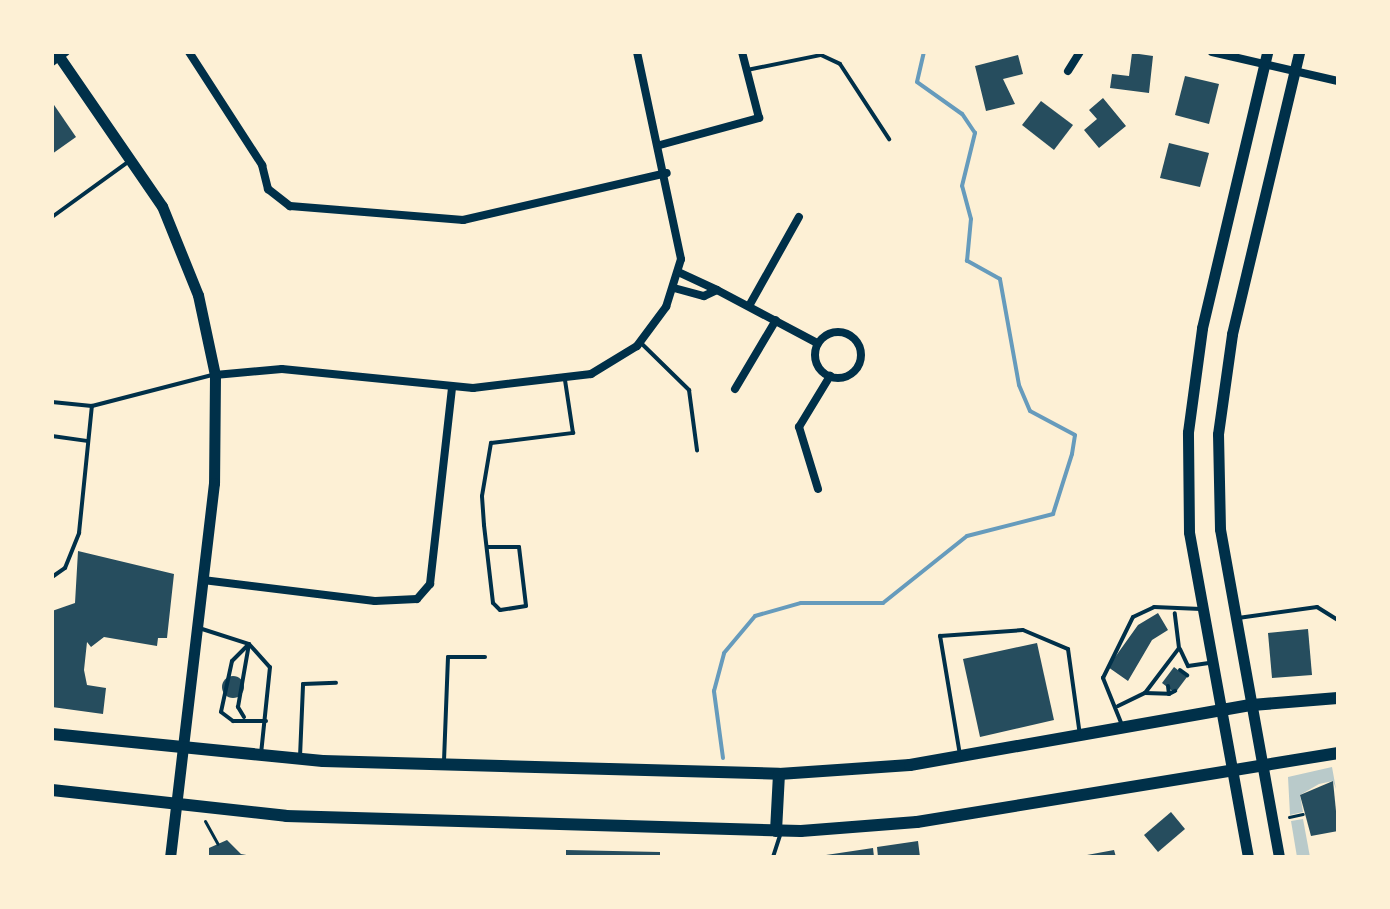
<!DOCTYPE html>
<html>
<head>
<meta charset="utf-8">
<style>
  body { margin:0 }
  #map { position:relative; width:1390px; height:909px; overflow:hidden; background:#fdf0d5; font-family:Raleway,sans-serif }
  div>[style] { position:absolute }
  .green>* { inset:0; background:#b9caca }
  .stream>* { height:4px; margin:-2px; padding:0 2px; transform-origin:2px; border-radius:2px; background:#669bbc }
  .building>* { inset:0; background:#264d5e }
  .round { border-radius:50% }
  .path>* { height:3px; margin:-1.5px; padding:0 1.5px; transform-origin:1.5px; border-radius:1.5px; background:#003049 }
  .service>* { height:4px; margin:-2px; padding:0 2px; transform-origin:2px; border-radius:2px; background:#003049 }
  .minor>* { height:8px; margin:-4px; padding:0 4px; transform-origin:4px; border-radius:4px; background:#003049 }
  .minor>.ring { margin:-4px; padding:0; box-sizing:content-box; background:none; border:8px solid #003049; border-radius:50% }
  .tertiary>* { height:11px; margin:-5.5px; padding:0 5.5px; transform-origin:5.5px; border-radius:5.5px; background:#003049 }
  .secondary>* { height:12px; margin:-6px; padding:0 6px; transform-origin:6px; border-radius:6px; background:#003049 }
  span { translate:-50% -50%; white-space:nowrap; text-align:center; line-height:1.15; -webkit-text-stroke:6px #fdf0d5; paint-order:stroke }
  .frame { position:absolute; inset:0; border:54px solid #fdf0d5; pointer-events:none }
</style>
</head>
<body>
<div id="map">
  <div class="green">
    <div style="clip-path:polygon(1332px 767px,1336px 789px,1333px 781px,1319px 784px,1300px 795px,1303px 812px,1290px 815px,1288px 777px)"></div>
    <div style="clip-path:polygon(1303px 819px,1310px 857px,1297px 857px,1291px 821px)"></div>
  </div>
  <div class="stream">
    <div style="left:723px;top:758px;width:68px;rotate:-97.7deg"></div>
    <div style="left:714px;top:691px;width:39px;rotate:-75deg"></div>
    <div style="left:724px;top:653px;width:48px;rotate:-50deg"></div>
    <div style="left:755px;top:616px;width:48px;rotate:-15.8deg"></div>
    <div style="left:801px;top:603px;width:82px"></div>
    <div style="left:883px;top:603px;width:107px;rotate:-38.6deg"></div>
    <div style="left:967px;top:536px;width:89px;rotate:-14.3deg"></div>
    <div style="left:1053px;top:514px;width:63px;rotate:-72.4deg"></div>
    <div style="left:1072px;top:454px;width:19px;rotate:-81deg"></div>
    <div style="left:1075px;top:435px;width:51px;rotate:-151.9deg"></div>
    <div style="left:1030px;top:411px;width:28px;rotate:-113deg"></div>
    <div style="left:1019px;top:385px;width:108px;rotate:-100.2deg"></div>
    <div style="left:1000px;top:279px;width:38px;rotate:-151deg"></div>
    <div style="left:967px;top:261px;width:42px;rotate:-84.6deg"></div>
    <div style="left:971px;top:219px;width:34px;rotate:-105deg"></div>
    <div style="left:962px;top:186px;width:55px;rotate:-76.2deg"></div>
    <div style="left:975px;top:133px;width:23px;rotate:-124deg"></div>
    <div style="left:962px;top:114px;width:55px;rotate:-144.6deg"></div>
    <div style="left:917px;top:82px;width:31px;rotate:-77deg"></div>
  </div>
  <div class="building">
    <div style="clip-path:polygon(1132px 53px,1153px 56px,1149px 93px,1110px 88px,1112px 74px,1129px 76px)"></div>
    <div style="clip-path:polygon(1018px 55px,1023px 74px,1003px 79px,1015px 104px,986px 111px,975px 66px)"></div>
    <div style="clip-path:polygon(1185px 76px,1219px 84px,1209px 124px,1175px 115px)"></div>
    <div style="clip-path:polygon(1103px 98px,1126px 126px,1099px 148px,1084px 130px,1097px 119px,1089px 110px)"></div>
    <div style="clip-path:polygon(1041px 101px,1073px 125px,1054px 150px,1022px 125px)"></div>
    <div style="clip-path:polygon(52px 102px,76px 137px,52px 154px)"></div>
    <div style="clip-path:polygon(1169px 143px,1209px 153px,1200px 187px,1160px 178px)"></div>
    <div style="clip-path:polygon(78px 551px,174px 574px,167px 638px,158px 638px,157px 646px,104px 637px,91px 647px,87px 642px,84px 670px,87px 685px,106px 688px,103px 714px,52px 707px,52px 611px,75px 603px)"></div>
    <div style="clip-path:polygon(1158px 613px,1168px 630px,1152px 640px,1128px 681px,1108px 667px,1138px 625px)"></div>
    <div style="clip-path:polygon(1308px 629px,1312px 675px,1272px 678px,1268px 633px)"></div>
    <div style="clip-path:polygon(1037px 643px,1054px 720px,980px 737px,963px 659px)"></div>
    <div style="clip-path:polygon(1174px 667px,1187px 677px,1175px 693px,1162px 683px)"></div>
    <div class="round" style="left:222px;top:676px;width:22px;height:22px"></div>
    <div style="clip-path:polygon(1333px 781px,1338px 831px,1311px 836px,1300px 795px)"></div>
    <div style="clip-path:polygon(1171px 812px,1185px 829px,1158px 852px,1144px 835px)"></div>
    <div style="clip-path:polygon(227px 840px,241px 854px,257px 857px,209px 857px,209px 848px)"></div>
    <div style="clip-path:polygon(918px 841px,920px 857px,878px 857px,877px 847px)"></div>
    <div style="clip-path:polygon(873px 848px,874px 857px,826px 857px,826px 855px)"></div>
    <div style="clip-path:polygon(566px 850px,660px 852px,660px 857px,566px 857px)"></div>
    <div style="clip-path:polygon(1114px 850px,1116px 857px,1087px 857px,1087px 855px)"></div>
  </div>
  <div class="path">
    <div style="left:1289px;top:817px;width:14px;rotate:-12deg"></div>
    <div style="left:205px;top:821px;width:26px;rotate:61deg"></div>
  </div>
  <div class="service">
    <div style="left:747px;top:70px;width:76px;rotate:-11.5deg"></div>
    <div style="left:821px;top:55px;width:21px;rotate:25deg"></div>
    <div style="left:840px;top:64px;width:90px;rotate:56.8deg"></div>
    <div style="left:52px;top:217px;width:94px;rotate:-35.9deg"></div>
    <div style="left:640px;top:342px;width:69px;rotate:44.4deg"></div>
    <div style="left:689px;top:390px;width:61px;rotate:82.4deg"></div>
    <div style="left:52px;top:402px;width:40px;rotate:5.7deg"></div>
    <div style="left:92px;top:406px;width:124px;rotate:-14.5deg"></div>
    <div style="left:52px;top:436px;width:35px;rotate:8deg"></div>
    <div style="left:487px;top:547px;width:32px"></div>
    <div style="left:519px;top:547px;width:59px;rotate:83.2deg"></div>
    <div style="left:526px;top:606px;width:26px;rotate:171deg"></div>
    <div style="left:500px;top:610px;width:10px;rotate:-135deg"></div>
    <div style="left:493px;top:603px;width:79px;rotate:-96.6deg"></div>
    <div style="left:484px;top:525px;width:29px;rotate:-94deg"></div>
    <div style="left:482px;top:496px;width:54px;rotate:-80.4deg"></div>
    <div style="left:491px;top:443px;width:83px;rotate:-7deg"></div>
    <div style="left:573px;top:433px;width:54px;rotate:-98.6deg"></div>
    <div style="left:52px;top:577px;width:16px;rotate:-35deg"></div>
    <div style="left:65px;top:568px;width:38px;rotate:-68deg"></div>
    <div style="left:79px;top:533px;width:128px;rotate:-84.2deg"></div>
    <div style="left:1238px;top:618px;width:80px;rotate:-7.9deg"></div>
    <div style="left:1317px;top:607px;width:25px;rotate:32deg"></div>
    <div style="left:199px;top:628px;width:52px;rotate:17.7deg"></div>
    <div style="left:249px;top:644px;width:31px;rotate:48deg"></div>
    <div style="left:270px;top:667px;width:87px;rotate:95.9deg"></div>
    <div style="left:1180px;top:649px;width:19px;rotate:65deg"></div>
    <div style="left:1188px;top:666px;width:21px;rotate:-8deg"></div>
    <div style="left:1180px;top:670px;width:9px;rotate:36deg"></div>
    <div style="left:1168px;top:686px;width:8px;rotate:83deg"></div>
    <div style="left:1169px;top:694px;width:7px;rotate:-27deg"></div>
    <div style="left:1145px;top:693px;width:24px;rotate:2deg"></div>
    <div style="left:1118px;top:706px;width:30px;rotate:-26deg"></div>
    <div style="left:1145px;top:693px;width:56px;rotate:-52.9deg"></div>
    <div style="left:1179px;top:648px;width:35px;rotate:-97deg"></div>
    <div style="left:244px;top:717px;width:12px;rotate:-121deg"></div>
    <div style="left:238px;top:707px;width:64px;rotate:-80.1deg"></div>
    <div style="left:249px;top:644px;width:24px;rotate:135deg"></div>
    <div style="left:232px;top:661px;width:52px;rotate:102.2deg"></div>
    <div style="left:221px;top:712px;width:15px;rotate:37deg"></div>
    <div style="left:233px;top:721px;width:33px"></div>
    <div style="left:1122px;top:725px;width:51px;rotate:-112deg"></div>
    <div style="left:1103px;top:678px;width:68px;rotate:-63.8deg"></div>
    <div style="left:1133px;top:617px;width:23px;rotate:-25deg"></div>
    <div style="left:1154px;top:607px;width:47px;rotate:2.4deg"></div>
    <div style="left:960px;top:755px;width:121px;rotate:-99.5deg"></div>
    <div style="left:940px;top:636px;width:83px;rotate:-4.1deg"></div>
    <div style="left:1023px;top:630px;width:49px;rotate:22.9deg"></div>
    <div style="left:1068px;top:649px;width:87px;rotate:82.1deg"></div>
    <div style="left:300px;top:757px;width:73px;rotate:-87.6deg"></div>
    <div style="left:303px;top:684px;width:33px;rotate:-2deg"></div>
    <div style="left:444px;top:761px;width:104px;rotate:-87.8deg"></div>
    <div style="left:448px;top:657px;width:37px"></div>
    <div style="left:773px;top:857px;width:25px;rotate:-72deg"></div>
  </div>
  <div class="minor">
    <div style="left:189px;top:52px;width:135px;rotate:57.1deg"></div>
    <div style="left:262px;top:165px;width:25px;rotate:76deg"></div>
    <div style="left:268px;top:189px;width:28px;rotate:38deg"></div>
    <div style="left:290px;top:206px;width:174px;rotate:4.6deg"></div>
    <div style="left:463px;top:220px;width:209px;rotate:-13deg"></div>
    <div style="left:1212px;top:52px;width:129px;rotate:13deg"></div>
    <div style="left:52px;top:62px;width:17px;rotate:-36deg"></div>
    <div style="left:1068px;top:71px;width:22px;rotate:-58deg"></div>
    <div style="left:660px;top:145px;width:103px;rotate:-15.3deg"></div>
    <div style="left:759px;top:118px;width:68px;rotate:-104.4deg"></div>
    <div style="left:674px;top:288px;width:31px;rotate:15deg"></div>
    <div style="left:704px;top:296px;width:14px;rotate:-25deg"></div>
    <div style="left:717px;top:290px;width:43px;rotate:-155.2deg"></div>
    <div style="left:717px;top:290px;width:113px;rotate:27.9deg"></div>
    <div style="left:749px;top:306px;width:102px;rotate:-60.7deg"></div>
    <div class="ring" style="left:815px;top:332px;width:38px;height:38px"></div>
    <div style="left:215px;top:375px;width:67px;rotate:-5.1deg"></div>
    <div style="left:282px;top:369px;width:192px;rotate:5.7deg"></div>
    <div style="left:473px;top:388px;width:119px;rotate:-6.8deg"></div>
    <div style="left:591px;top:374px;width:54px;rotate:-31.3deg"></div>
    <div style="left:637px;top:346px;width:49px;rotate:-53.4deg"></div>
    <div style="left:666px;top:307px;width:50px;rotate:-72.6deg"></div>
    <div style="left:681px;top:259px;width:212px;rotate:-102deg"></div>
    <div style="left:735px;top:389px;width:80px;rotate:-59.3deg"></div>
    <div style="left:818px;top:489px;width:65px;rotate:-107deg"></div>
    <div style="left:799px;top:427px;width:60px;rotate:-58.7deg"></div>
    <div style="left:203px;top:580px;width:173px;rotate:7deg"></div>
    <div style="left:375px;top:601px;width:42px;rotate:-2.7deg"></div>
    <div style="left:417px;top:599px;width:20px;rotate:-49deg"></div>
    <div style="left:430px;top:584px;width:197px;rotate:-83.6deg"></div>
  </div>
  <div class="tertiary">
    <div style="left:56px;top:52px;width:187px;rotate:55.5deg"></div>
    <div style="left:162px;top:206px;width:96px;rotate:68deg"></div>
    <div style="left:198px;top:295px;width:82px;rotate:78deg"></div>
    <div style="left:215px;top:375px;width:108px;rotate:90.5deg"></div>
    <div style="left:214px;top:483px;width:377px;rotate:96.7deg"></div>
    <div style="left:1248px;top:857px;width:330px;rotate:-100.3deg"></div>
    <div style="left:1189px;top:532px;width:100px;rotate:-90.6deg"></div>
    <div style="left:1188px;top:432px;width:105px;rotate:-82.3deg"></div>
    <div style="left:1202px;top:328px;width:284px;rotate:-76.7deg"></div>
    <div style="left:1279px;top:857px;width:333px;rotate:-100.2deg"></div>
    <div style="left:1220px;top:529px;width:95px;rotate:-91.2deg"></div>
    <div style="left:1218px;top:434px;width:101px;rotate:-82deg"></div>
    <div style="left:1232px;top:334px;width:290px;rotate:-76.6deg"></div>
  </div>
  <div class="secondary">
    <div style="left:52px;top:734px;width:272px;rotate:5.7deg"></div>
    <div style="left:323px;top:761px;width:456px;rotate:1.6deg"></div>
    <div style="left:779px;top:774px;width:131px;rotate:-3.9deg"></div>
    <div style="left:910px;top:765px;width:347px;rotate:-10deg"></div>
    <div style="left:1252px;top:705px;width:86px;rotate:-4.7deg"></div>
    <div style="left:52px;top:790px;width:235px;rotate:6.3deg"></div>
    <div style="left:286px;top:816px;width:515px;rotate:1.67deg"></div>
    <div style="left:801px;top:831px;width:116px;rotate:-4.4deg"></div>
    <div style="left:917px;top:822px;width:427px;rotate:-9.3deg"></div>
    <div style="left:776px;top:831px;width:57px;rotate:-87deg"></div>
  </div>
  <div class="frame"></div>
</div>
</body>
</html>
